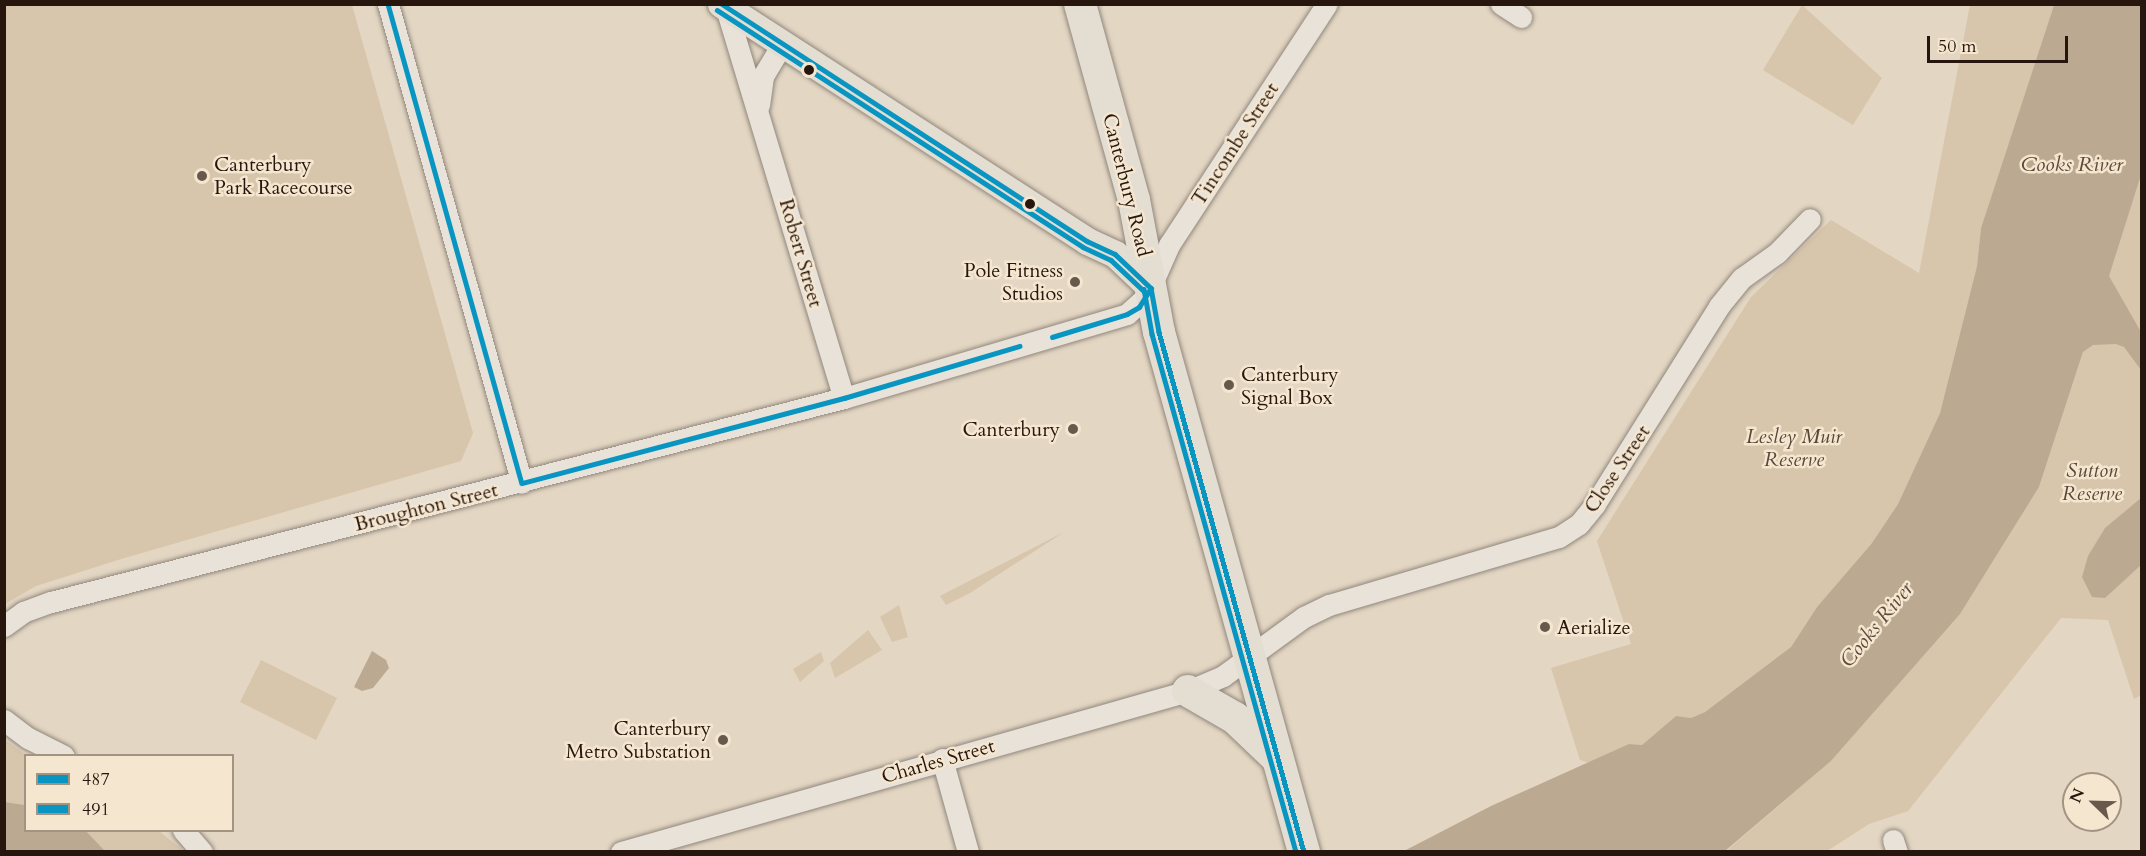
<!DOCTYPE html>
<html>
<head>
<meta charset="utf-8">
<style>
  body { margin:0 }
  #map { position:relative; width:2146px; height:856px; overflow:hidden; background:#e3d6c3; font-family:Cardo,serif }
  div>[style] { position:absolute }
  .green>* { inset:0; background:#d7c5ac }
  .water>* { inset:0; background:#bca992 }
  .roads { filter:drop-shadow(0 0 2px #91877c) drop-shadow(0 0 2px #91877c) }
  .minor>* { height:21px; margin:-10.5px; padding:0 10.5px; transform-origin:10.5px; border-radius:10.5px; background:#e8e2d8 }
  .major>* { height:27px; margin:-13.5px; padding:0 13.5px; transform-origin:13.5px; border-radius:13.5px; background:#e4ddd2 }
  .highway>* { height:32px; margin:-16px; padding:0 16px; transform-origin:16px; border-radius:16px; background:#e4ddd2 }
  .bus-1>* { height:4.5px; margin:-2.25px; padding:0 2.25px; transform-origin:2.25px; border-radius:2.25px; background:#0895c2 }
  .bus-2>* { height:4.5px; margin:-2.25px; padding:0 2.25px; transform-origin:2.25px; border-radius:2.25px; background:#0895c2 }
  .dots>* { width:16px; height:16px; translate:-50% -50%; box-sizing:border-box; border:3px solid #f5e6d0; border-radius:50% }
  span { translate:-50% -50%; white-space:nowrap; text-align:center; line-height:1.15; -webkit-text-stroke:5px #f5e6d0; paint-order:stroke }
  .street-label { font-size:20px; color:#26160e }
  .poi-label { font-size:20px; color:#26160e }
  .left { translate:0 -50%; text-align:left }
  .right { translate:-100% -50%; text-align:right }
  .park-label { font-size:20px; color:#584638; font-style:italic }
  .water-label { font-size:21px; color:#5b493a; font-style:italic }
  .frame { position:absolute; inset:0; border:6px solid #26160e; pointer-events:none }
  .legend { position:absolute; left:24px; top:754px; width:210px; height:78px; box-sizing:border-box; background:#f5e6d0; border:2px solid #a29382; margin:0; padding:8px 10px; list-style:none; font-size:18px; color:#26160e }
  .legend li { display:flex; align-items:center; gap:12px; height:30px }
  .legend b { width:30px; border:2px solid #a29382 }
  .north { position:absolute; left:2062px; top:772px; width:60px; height:60px; box-sizing:border-box; background:#f5e6d0; border:2px solid #a29382; border-radius:50%; rotate:293deg; font-size:16px; font-weight:700; line-height:24px; text-align:center; color:#26160e }
  .north::after { content:''; display:block; margin:auto; width:21px; height:27px; background:#68594d; clip-path:polygon(50% 0,100% 100%,50% 72%,0 100%) }
  .scale { position:absolute; left:1927px; top:36px; width:141px; height:27px; box-sizing:border-box; border:3px solid #26160e; border-top:0; padding-left:8px; font-size:18px; line-height:21px; white-space:nowrap; color:#26160e; -webkit-text-stroke:4px #f5e6d0; paint-order:stroke }
</style>
</head>
<body>
<div id="map">
  <div class="green">
    <div style="clip-path:polygon(5px 4px,352px 5px,473px 433px,461px 461px,121px 559px,36px 586px,5px 604px)"></div>
    <div style="clip-path:polygon(1802px 5px,1882px 78px,1853px 125px,1763px 70px)"></div>
    <div style="clip-path:polygon(1970px 5px,2054px 5px,1981px 228px,1977px 266px,1940px 413px,1898px 504px,1872px 543px,1817px 607px,1791px 647px,1705px 712px,1691px 718px,1676px 716px,1642px 745px,1629px 744px,1592px 764px,1580px 760px,1551px 668px,1631px 644px,1597px 541px,1751px 297px,1831px 220px,1919px 273px)"></div>
    <div style="clip-path:polygon(2141px 175px,2141px 695px,2134px 699px,2108px 620px,2061px 618px,1908px 811px,1869px 824px,1827px 851px,1725px 852px,1831px 761px,1959px 614px,2039px 487px)"></div>
    <div style="clip-path:polygon(1064px 532px,970px 593px,946px 605px,940px 596px)"></div>
    <div style="clip-path:polygon(899px 605px,908px 637px,892px 642px,880px 617px)"></div>
    <div style="clip-path:polygon(868px 630px,882px 650px,835px 678px,830px 663px)"></div>
    <div style="clip-path:polygon(821px 652px,824px 661px,800px 682px,793px 669px)"></div>
    <div style="clip-path:polygon(261px 660px,337px 698px,316px 740px,240px 702px)"></div>
    <div style="clip-path:polygon(5px 740px,26px 755px,25px 805px,5px 802px)"></div>
    <div style="clip-path:polygon(86px 831px,159px 831px,184px 851px,105px 851px)"></div>
  </div>
  <div class="water">
    <div style="clip-path:polygon(2054px 5px,2141px 5px,2141px 175px,2109px 276px,2141px 332px,2141px 370px,2124px 347px,2116px 344px,2093px 345px,2083px 352px,2039px 487px,1960px 614px,1831px 761px,1725px 851px,1404px 851px,1491px 806px,1629px 744px,1642px 745px,1676px 716px,1691px 718px,1705px 712px,1791px 647px,1817px 607px,1872px 543px,1898px 504px,1940px 413px,1977px 266px,1981px 228px)"></div>
    <div style="clip-path:polygon(2141px 498px,2141px 565px,2105px 598px,2092px 597px,2082px 577px,2088px 556px,2105px 528px)"></div>
    <div style="clip-path:polygon(372px 651px,386px 660px,389px 668px,373px 688px,362px 691px,354px 687px)"></div>
    <div style="clip-path:polygon(5px 802px,25px 805px,26px 830px,86px 831px,105px 851px,5px 851px)"></div>
  </div>
  <div class="roads">
    <div class="minor">
      <div style="left:388px;top:4px;width:497px;rotate:74.4deg"></div>
      <div style="left:1501px;top:4px;width:24px;rotate:33deg"></div>
      <div style="left:726px;top:8px;width:407px;rotate:73.2deg"></div>
      <div style="left:759px;top:105px;width:29px;rotate:-82deg"></div>
      <div style="left:763px;top:76px;width:37px;rotate:-59deg"></div>
      <div style="left:4px;top:626px;width:24px;rotate:-36deg"></div>
      <div style="left:23px;top:612px;width:30px;rotate:-20deg"></div>
      <div style="left:51px;top:602px;width:819px;rotate:-14.43deg"></div>
      <div style="left:844px;top:398px;width:295px;rotate:-16.5deg"></div>
      <div style="left:1127px;top:314px;width:25px;rotate:-42deg"></div>
      <div style="left:1146px;top:297px;width:57px;rotate:-66.1deg"></div>
      <div style="left:1169px;top:245px;width:288px;rotate:-56.8deg"></div>
      <div style="left:4px;top:720px;width:30px;rotate:37deg"></div>
      <div style="left:28px;top:738px;width:40px;rotate:26.6deg"></div>
      <div style="left:942px;top:759px;width:97px;rotate:74.4deg"></div>
      <div style="left:183px;top:830px;width:29px;rotate:49deg"></div>
      <div style="left:1893px;top:840px;width:13px;rotate:72deg"></div>
      <div style="left:621px;top:852px;width:589px;rotate:-15.85deg"></div>
      <div style="left:1188px;top:691px;width:38px;rotate:-23deg"></div>
      <div style="left:1223px;top:676px;width:100px;rotate:-36.1deg"></div>
      <div style="left:1304px;top:617px;width:28px;rotate:-26deg"></div>
      <div style="left:1329px;top:605px;width:240px;rotate:-16.5deg"></div>
      <div style="left:1559px;top:537px;width:24px;rotate:-33deg"></div>
      <div style="left:1579px;top:524px;width:26px;rotate:-51deg"></div>
      <div style="left:1595px;top:504px;width:234px;rotate:-57.9deg"></div>
      <div style="left:1719px;top:306px;width:36px;rotate:-51deg"></div>
      <div style="left:1742px;top:278px;width:43px;rotate:-35.5deg"></div>
      <div style="left:1777px;top:253px;width:47px;rotate:-45.9deg"></div>
    </div>
    <div class="major">
      <div style="left:721px;top:4px;width:436px;rotate:32.9deg"></div>
      <div style="left:1087px;top:241px;width:31px;rotate:25deg"></div>
      <div style="left:1115px;top:254px;width:50px;rotate:43.4deg"></div>
    </div>
    <div class="highway">
      <div style="left:1080px;top:4px;width:203px;rotate:74.6deg"></div>
      <div style="left:1134px;top:200px;width:134px;rotate:79.3deg"></div>
      <div style="left:1159px;top:332px;width:540px;rotate:74.42deg"></div>
      <div style="left:1188px;top:691px;width:54px;rotate:29.9deg"></div>
      <div style="left:1235px;top:718px;width:58px;rotate:43.6deg"></div>
    </div>
  </div>
  <div class="bus-1">
    <div style="left:388px;top:4px;width:497px;rotate:74.4deg"></div>
    <div style="left:522px;top:483px;width:333px;rotate:-14.8deg"></div>
    <div style="left:844px;top:398px;width:183px;rotate:-16.5deg"></div>
    <div style="left:722px;top:4px;width:435px;rotate:33deg"></div>
    <div style="left:1087px;top:241px;width:31px;rotate:25deg"></div>
    <div style="left:1115px;top:254px;width:50px;rotate:43.4deg"></div>
    <div style="left:1151px;top:288px;width:45px;rotate:79.7deg"></div>
    <div style="left:1159px;top:332px;width:540px;rotate:74.42deg"></div>
    <div style="left:1052px;top:337px;width:78px;rotate:-17deg"></div>
    <div style="left:1127px;top:314px;width:14px;rotate:-30deg"></div>
    <div style="left:1139px;top:307px;width:22px;rotate:-58deg"></div>
  </div>
  <div class="bus-2">
    <div style="left:717px;top:10px;width:436px;rotate:32.9deg"></div>
    <div style="left:1083px;top:247px;width:31px;rotate:25deg"></div>
    <div style="left:1111px;top:260px;width:48px;rotate:43.3deg"></div>
    <div style="left:1144px;top:289px;width:46px;rotate:79.9deg"></div>
    <div style="left:1152px;top:334px;width:538px;rotate:74.46deg"></div>
  </div>
  <div class="dots">
    <div style="left:809px;top:70px;background:#26160e"></div>
    <div style="left:202px;top:176px;background:#68594d"></div>
    <div style="left:1030px;top:204px;background:#26160e"></div>
    <div style="left:1075px;top:282px;background:#68594d"></div>
    <div style="left:1229px;top:385px;background:#68594d"></div>
    <div style="left:1073px;top:429px;background:#68594d"></div>
    <div style="left:1545px;top:627px;background:#68594d"></div>
    <div style="left:723px;top:740px;background:#68594d"></div>
  </div>
  <div class="street-label">
    <span style="left:1235px;top:144px;rotate:-57deg">Tincombe Street</span>
    <span style="left:1127px;top:185px;rotate:76deg">Canterbury Road</span>
    <span style="left:801px;top:253px;rotate:74deg">Robert Street</span>
    <span style="left:1617px;top:469px;rotate:-56deg">Close Street</span>
    <span style="left:426px;top:507px;rotate:-14deg">Broughton Street</span>
    <span style="left:938px;top:761px;rotate:-16deg">Charles Street</span>
  </div>
  <div class="poi-label">
    <span class="left" style="left:214px;top:176px">Canterbury<br>Park Racecourse</span>
    <span class="right" style="left:1063px;top:282px">Pole Fitness<br>Studios</span>
    <span class="left" style="left:1241px;top:386px">Canterbury<br>Signal Box</span>
    <span class="right" style="left:1060px;top:429px">Canterbury</span>
    <span class="left" style="left:1557px;top:627px">Aerialize</span>
    <span class="right" style="left:711px;top:740px">Canterbury<br>Metro Substation</span>
  </div>
  <div class="park-label">
    <span style="left:1794px;top:448px">Lesley Muir<br>Reserve</span>
    <span style="left:2092px;top:482px">Sutton<br>Reserve</span>
  </div>
  <div class="water-label">
    <span style="left:2072px;top:165px">Cooks River</span>
    <span style="left:1877px;top:625px;rotate:-51deg">Cooks River</span>
  </div>
  <div class="frame"></div>
  <ul class="legend">
  <li><b style="height:8px;background:#0895c2"></b>487</li>
  <li><b style="height:8px;background:#0895c2"></b>491</li>
  </ul>
  <div class="north">N</div>
  <div class="scale">50 m</div>
</div>
</body>
</html>
